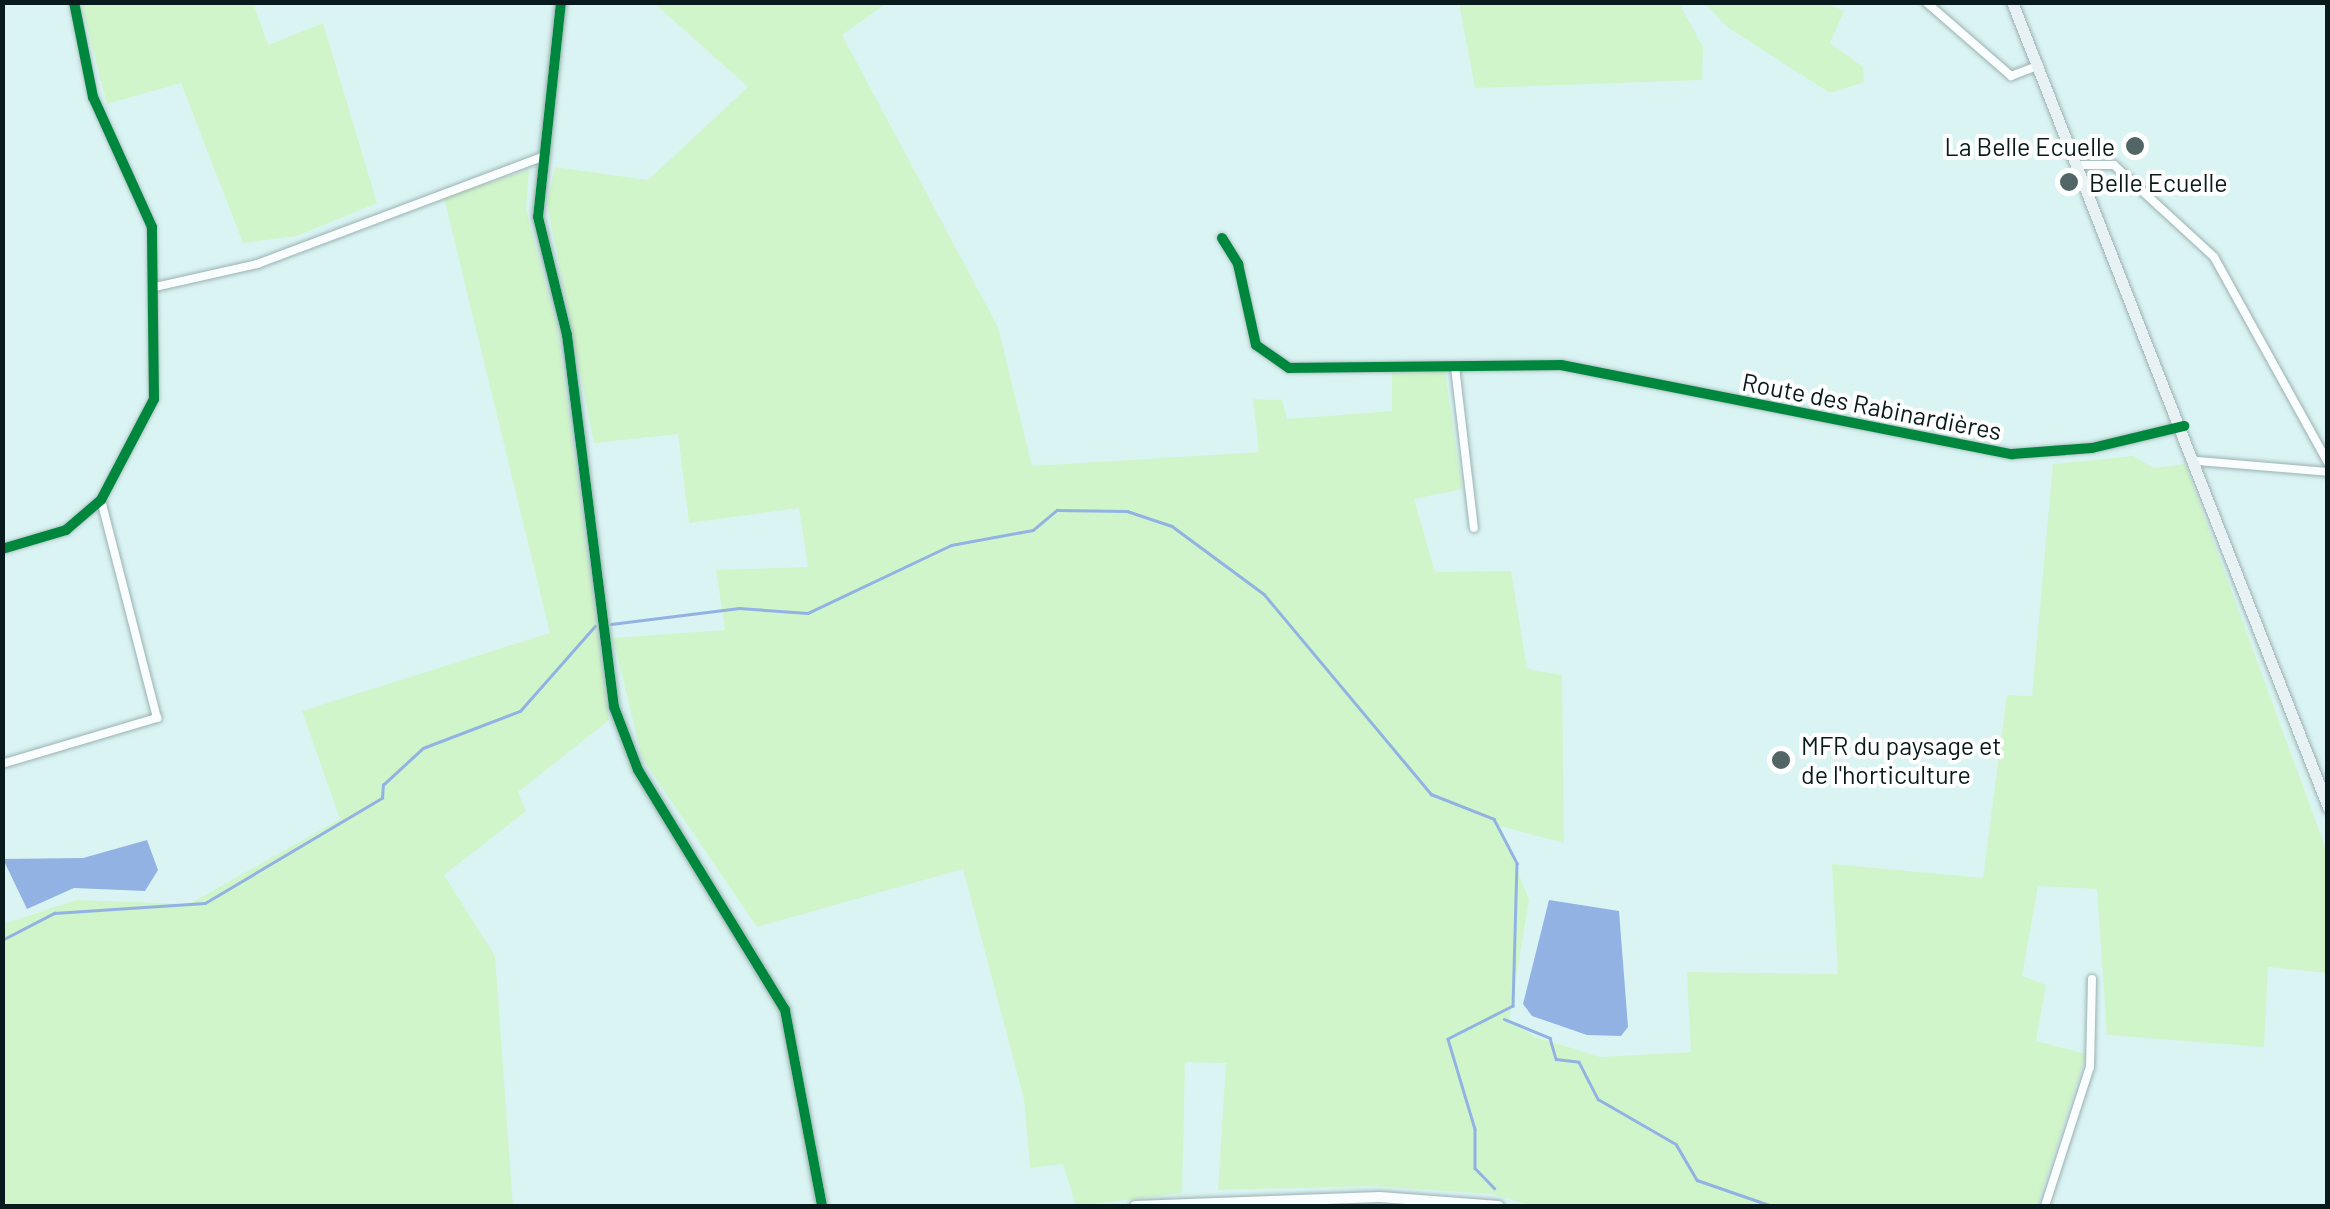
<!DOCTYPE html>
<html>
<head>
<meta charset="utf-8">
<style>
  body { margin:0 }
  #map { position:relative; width:2330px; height:1209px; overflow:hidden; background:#daf4f4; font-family:Barlow,sans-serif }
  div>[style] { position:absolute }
  .green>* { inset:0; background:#d1f5ca }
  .water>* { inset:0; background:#92b2e3 }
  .stream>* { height:2.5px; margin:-1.25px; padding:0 1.25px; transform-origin:1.25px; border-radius:1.25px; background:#92b2e3 }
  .roads { filter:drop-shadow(0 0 2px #9db1b1) drop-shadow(0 0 2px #9db1b1) }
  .minor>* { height:8px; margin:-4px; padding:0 4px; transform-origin:4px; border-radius:4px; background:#f9fdfd }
  .tertiary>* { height:10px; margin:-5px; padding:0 5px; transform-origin:5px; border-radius:5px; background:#f9fdfd }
  .secondary>* { height:11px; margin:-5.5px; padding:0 5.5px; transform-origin:5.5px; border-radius:5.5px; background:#e8f1f3 }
  .cycleway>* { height:10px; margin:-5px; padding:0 5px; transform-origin:5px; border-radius:5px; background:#00873e }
  .dots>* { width:28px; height:28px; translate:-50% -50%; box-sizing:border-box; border:5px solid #fff; border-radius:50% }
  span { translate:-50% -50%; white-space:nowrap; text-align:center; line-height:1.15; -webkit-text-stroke:8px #fff; paint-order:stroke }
  .poi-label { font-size:25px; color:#081a1b }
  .right { translate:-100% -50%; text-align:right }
  .left { translate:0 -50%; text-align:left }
  .street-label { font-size:25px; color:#081a1b }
  .frame { position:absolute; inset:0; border:5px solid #081a1b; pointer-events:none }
</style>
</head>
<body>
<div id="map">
  <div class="green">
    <div style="clip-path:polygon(81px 3px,253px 3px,268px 45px,323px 23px,377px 203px,297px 236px,243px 243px,181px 83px,107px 104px)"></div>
    <div style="clip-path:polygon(654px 3px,887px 3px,842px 35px,998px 327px,1032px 466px,1259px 452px,1253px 399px,1282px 400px,1287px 419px,1392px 411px,1392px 373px,1445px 371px,1462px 489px,1414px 499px,1435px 572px,1511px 571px,1527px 669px,1562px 675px,1564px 843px,1500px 826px,1529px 900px,1509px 1021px,1536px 1037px,1600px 1057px,1691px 1052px,1687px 972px,1838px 974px,1832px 864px,1983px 878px,2007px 695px,2032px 696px,2053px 464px,2133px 456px,2154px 468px,2185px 464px,2327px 852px,2327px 973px,2268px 967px,2264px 1047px,2107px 1035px,2097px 889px,2038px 886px,2022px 976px,2046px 985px,2036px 1041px,2086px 1054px,2037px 1206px,1533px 1206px,1492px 1194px,1373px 1186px,1218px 1190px,1226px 1063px,1185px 1062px,1182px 1193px,1076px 1206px,1063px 1164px,1030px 1168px,1024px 1099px,963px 869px,757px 927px,642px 758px,613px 638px,725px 630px,716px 570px,808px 567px,799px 508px,689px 523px,678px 434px,594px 443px,547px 203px,555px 167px,648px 180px,748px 87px)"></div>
    <div style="clip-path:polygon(1459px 3px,1679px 3px,1703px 47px,1702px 80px,1475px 88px)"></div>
    <div style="clip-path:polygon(1705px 3px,1827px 3px,1844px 11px,1830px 43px,1863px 67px,1864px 82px,1830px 93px,1727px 27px)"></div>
    <div style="clip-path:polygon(529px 170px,526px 210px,557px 328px,609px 720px,518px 792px,526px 811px,444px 875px,495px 956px,513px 1206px,3px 1206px,3px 924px,76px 900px,189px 904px,340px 819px,302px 711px,550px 633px,444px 198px)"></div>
  </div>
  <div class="water">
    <div style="clip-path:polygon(147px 840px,158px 870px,145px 891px,74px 888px,27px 909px,3px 859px,83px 858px)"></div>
    <div style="clip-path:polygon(1549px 900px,1619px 911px,1628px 1027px,1621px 1036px,1587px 1035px,1532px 1016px,1523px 1004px)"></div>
  </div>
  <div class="stream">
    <div style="left:611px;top:624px;width:129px;rotate:-7.1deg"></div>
    <div style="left:739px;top:608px;width:69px;rotate:4.1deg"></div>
    <div style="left:808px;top:613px;width:158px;rotate:-25.4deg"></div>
    <div style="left:951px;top:545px;width:83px;rotate:-10.4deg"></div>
    <div style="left:1033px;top:530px;width:31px;rotate:-40deg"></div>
    <div style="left:1057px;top:510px;width:70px;rotate:0.8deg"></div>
    <div style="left:1127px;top:511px;width:47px;rotate:18.4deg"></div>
    <div style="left:1172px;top:526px;width:114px;rotate:36.5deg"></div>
    <div style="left:1264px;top:594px;width:261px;rotate:50.1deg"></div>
    <div style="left:1431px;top:794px;width:68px;rotate:21.6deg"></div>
    <div style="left:1494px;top:819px;width:50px;rotate:62.4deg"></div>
    <div style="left:1517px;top:863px;width:143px;rotate:91.6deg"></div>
    <div style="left:1513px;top:1006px;width:73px;rotate:153.1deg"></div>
    <div style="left:1448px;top:1039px;width:94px;rotate:73.3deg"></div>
    <div style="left:1475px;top:1129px;width:39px;rotate:90deg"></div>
    <div style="left:1475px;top:1168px;width:28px;rotate:46deg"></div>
    <div style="left:2px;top:940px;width:59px;rotate:-27.4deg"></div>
    <div style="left:54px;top:913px;width:151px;rotate:-3.8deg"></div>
    <div style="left:205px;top:903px;width:206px;rotate:-30.7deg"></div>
    <div style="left:382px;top:798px;width:13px;rotate:-86deg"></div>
    <div style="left:383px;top:785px;width:54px;rotate:-42.8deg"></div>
    <div style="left:423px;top:748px;width:104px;rotate:-20.9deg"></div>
    <div style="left:520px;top:711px;width:113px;rotate:-48.6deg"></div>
    <div style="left:1504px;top:1019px;width:50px;rotate:22.4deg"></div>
    <div style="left:1550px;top:1038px;width:22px;rotate:74deg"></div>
    <div style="left:1556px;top:1059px;width:23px;rotate:7deg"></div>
    <div style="left:1579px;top:1062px;width:42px;rotate:62.8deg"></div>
    <div style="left:1598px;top:1099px;width:90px;rotate:30deg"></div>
    <div style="left:1676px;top:1144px;width:42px;rotate:59.7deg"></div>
    <div style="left:1697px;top:1180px;width:79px;rotate:19.1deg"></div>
  </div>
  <div class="roads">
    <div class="minor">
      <div style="left:1926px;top:2px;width:113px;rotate:41deg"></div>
      <div style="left:2011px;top:76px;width:30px;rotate:-21deg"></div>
      <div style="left:2076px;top:165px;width:38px"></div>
      <div style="left:2114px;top:165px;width:136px;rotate:42.6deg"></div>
      <div style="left:2214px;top:257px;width:235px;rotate:61deg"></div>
      <div style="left:1222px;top:238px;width:31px;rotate:58deg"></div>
      <div style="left:1238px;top:264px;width:83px;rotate:77.5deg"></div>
      <div style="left:1256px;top:345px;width:40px;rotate:34.9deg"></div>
      <div style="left:1289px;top:368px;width:272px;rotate:-0.6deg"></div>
      <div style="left:1561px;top:365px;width:460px;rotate:11.2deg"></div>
      <div style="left:2012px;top:454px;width:80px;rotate:-4.3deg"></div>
      <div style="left:2092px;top:448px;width:90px;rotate:-13.4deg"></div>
      <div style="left:155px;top:287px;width:105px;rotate:-12.7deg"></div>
      <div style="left:257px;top:264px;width:304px;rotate:-20.6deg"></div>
      <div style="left:1455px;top:367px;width:162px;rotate:83.3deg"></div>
      <div style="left:2198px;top:461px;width:130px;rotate:4.8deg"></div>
      <div style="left:2px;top:549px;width:67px;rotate:-16.5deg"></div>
      <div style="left:66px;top:530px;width:46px;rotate:-40.6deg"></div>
      <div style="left:101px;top:500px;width:114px;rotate:-62.3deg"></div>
      <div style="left:154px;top:399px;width:172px;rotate:-90.7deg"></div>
      <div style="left:152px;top:227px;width:143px;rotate:-114.4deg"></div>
      <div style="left:93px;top:97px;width:97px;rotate:-101.3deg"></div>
      <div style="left:5px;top:763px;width:159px;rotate:-16.5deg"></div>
      <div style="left:157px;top:718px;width:225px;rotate:-104.4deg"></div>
      <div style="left:2045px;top:1206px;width:146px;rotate:-72.1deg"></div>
      <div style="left:2090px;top:1067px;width:88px;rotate:-88.7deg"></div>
    </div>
    <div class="tertiary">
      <div style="left:561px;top:2px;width:216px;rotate:96.1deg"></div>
      <div style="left:538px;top:217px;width:122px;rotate:76.2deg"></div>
      <div style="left:567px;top:335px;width:375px;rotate:82.8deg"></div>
      <div style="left:614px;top:707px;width:67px;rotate:69.1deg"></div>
      <div style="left:638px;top:770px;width:281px;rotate:58.5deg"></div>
      <div style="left:785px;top:1010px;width:199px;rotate:79.3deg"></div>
      <div style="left:1135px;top:1206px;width:245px;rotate:-2.1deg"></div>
      <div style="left:1380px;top:1197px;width:119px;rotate:4.3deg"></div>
    </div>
    <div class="secondary">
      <div style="left:2012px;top:2px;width:865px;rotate:68.57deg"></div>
    </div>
  </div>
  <div class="cycleway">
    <div style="left:561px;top:2px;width:216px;rotate:96.1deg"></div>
    <div style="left:538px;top:217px;width:122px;rotate:76.2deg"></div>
    <div style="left:567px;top:335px;width:375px;rotate:82.8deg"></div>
    <div style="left:614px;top:707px;width:67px;rotate:69.1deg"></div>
    <div style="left:638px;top:770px;width:281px;rotate:58.5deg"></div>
    <div style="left:785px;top:1010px;width:199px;rotate:79.3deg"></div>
    <div style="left:1222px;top:238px;width:31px;rotate:58deg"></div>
    <div style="left:1238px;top:264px;width:83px;rotate:77.5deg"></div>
    <div style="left:1256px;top:345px;width:40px;rotate:34.9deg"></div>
    <div style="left:1289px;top:368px;width:272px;rotate:-0.6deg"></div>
    <div style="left:1561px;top:365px;width:460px;rotate:11.2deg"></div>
    <div style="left:2012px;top:454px;width:80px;rotate:-4.3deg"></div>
    <div style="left:2092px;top:448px;width:95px;rotate:-13.4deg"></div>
    <div style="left:2px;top:549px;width:67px;rotate:-16.5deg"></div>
    <div style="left:66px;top:530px;width:46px;rotate:-40.6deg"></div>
    <div style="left:101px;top:500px;width:114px;rotate:-62.3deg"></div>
    <div style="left:154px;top:399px;width:172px;rotate:-90.7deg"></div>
    <div style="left:152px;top:227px;width:143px;rotate:-114.4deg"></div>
    <div style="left:93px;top:97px;width:97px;rotate:-101.3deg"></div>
  </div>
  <div class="dots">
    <div style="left:2135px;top:146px;background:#526667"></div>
    <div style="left:2069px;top:182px;background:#526667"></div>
    <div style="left:1781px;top:760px;background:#526667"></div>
  </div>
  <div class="poi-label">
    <span class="right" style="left:2115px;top:146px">La Belle Ecuelle</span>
    <span class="left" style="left:2089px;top:182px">Belle Ecuelle</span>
    <span class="left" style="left:1801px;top:760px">MFR du paysage et<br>de l'horticulture</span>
  </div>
  <div class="street-label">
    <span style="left:1872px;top:406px;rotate:11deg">Route des Rabinardières</span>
  </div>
  <div class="frame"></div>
</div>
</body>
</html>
